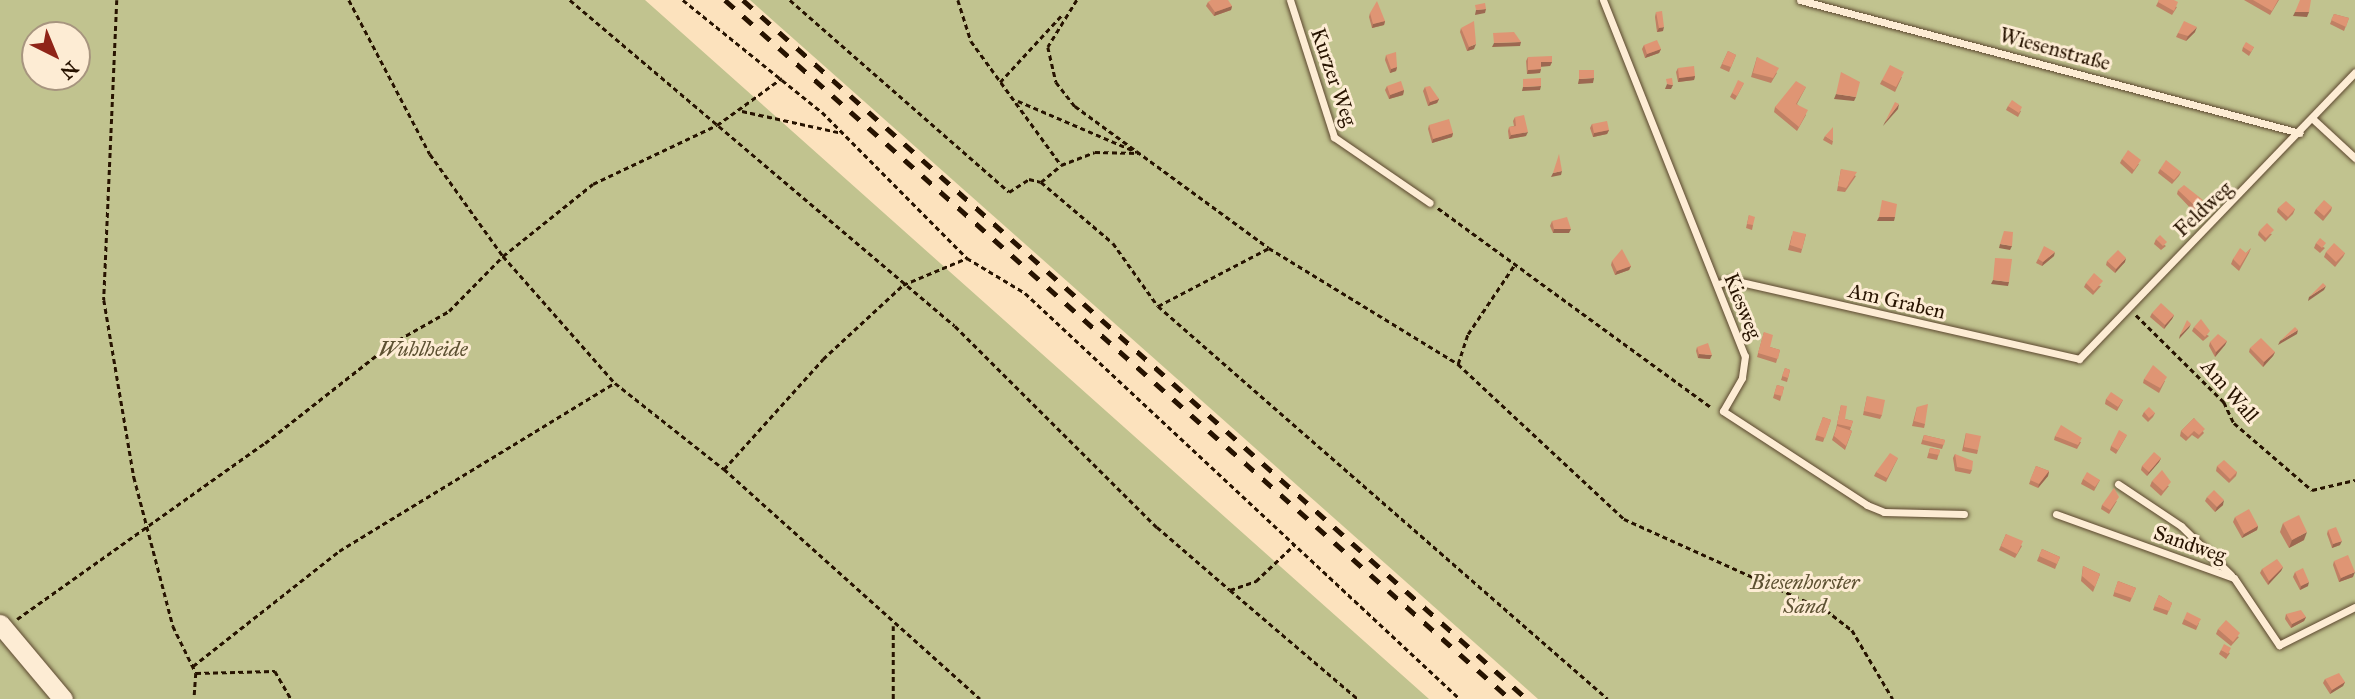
<!DOCTYPE html>
<html>
<head>
<meta charset="utf-8">
<style>
  body { margin:0 }
  #map { position:relative; width:2355px; height:699px; overflow:hidden; background:#fce2bd; font-family:"IM FELL Great Primer",serif }
  div>[style] { position:absolute }
  .green>* { inset:0; background:#c1c38f }
  .path>* { height:2.5px; margin-top:-1.25px; transform-origin:0; background:repeating-linear-gradient(90deg,#271300 0 5px,transparent 0 8.5px) }
  .roads { filter:drop-shadow(0 0 2px #5c472f) drop-shadow(0 0 2px #5c472f) }
  .lane>* { height:7px; margin:-3.5px; padding:0 3.5px; transform-origin:3.5px; border-radius:3.5px; background:#fdecd4 }
  .secondary>* { height:19px; margin:-9.5px; padding:0 9.5px; transform-origin:9.5px; border-radius:9.5px; background:#fdecd4 }
  .rail>* { height:5px; margin-top:-2.5px; transform-origin:0; background:repeating-linear-gradient(90deg,#271300 0 12px,transparent 0 24px) }
  .wall>* { inset:0; background:#c08064 }
  .shaded-wall>* { inset:0; background:#9c6851 }
  .building>* { inset:0; background:#df9574 }
  span { translate:-50% -50%; white-space:nowrap; text-align:center; line-height:1.15; -webkit-text-stroke:6px #fdecd4; paint-order:stroke }
  .street-label { font-size:21px; color:#271300 }
  .park-label { font-size:21px; color:#5d5132; font-style:italic }
  .north { position:absolute; left:21px; top:21px; width:70px; height:70px; box-sizing:border-box; background:#fdecd4; border:2px solid #a7957f; border-radius:50%; rotate:137deg; font-size:19px; font-weight:700; line-height:28px; text-align:center; color:#271300 }
  .north::after { content:''; display:block; margin:auto; width:24px; height:32px; background:#8f2418; clip-path:polygon(50% 0,100% 100%,50% 72%,0 100%) }
</style>
</head>
<body>
<div id="map">
  <div class="green">
    <div style="clip-path:polygon(evenodd,0 0,645px 0,1429px 699px,0 699px,0 0,35px 35px,77px 35px,77px 77px,35px 77px,35px 35px)"></div>
    <div style="clip-path:polygon(750px 0,2355px 0,2355px 699px,1538px 699px)"></div>
  </div>
  <div class="path">
    <div style="left:117px;top:0;width:300px;rotate:92.5deg"></div>
    <div style="left:104px;top:300px;width:180px;rotate:80.4deg"></div>
    <div style="left:134px;top:477px;width:154px;rotate:75.3deg"></div>
    <div style="left:173px;top:626px;width:52px;rotate:63.9deg"></div>
    <div style="left:196px;top:673px;width:26px;rotate:94deg"></div>
    <div style="left:349px;top:0;width:174px;rotate:62.3deg"></div>
    <div style="left:430px;top:154px;width:125px;rotate:54.4deg"></div>
    <div style="left:503px;top:256px;width:169px;rotate:48.6deg"></div>
    <div style="left:615px;top:383px;width:139px;rotate:38.3deg"></div>
    <div style="left:724px;top:469px;width:344px;rotate:41.9deg"></div>
    <div style="left:570px;top:0;width:504px;rotate:40.26deg"></div>
    <div style="left:955px;top:326px;width:285px;rotate:44.9deg"></div>
    <div style="left:1157px;top:527px;width:96px;rotate:40.8deg"></div>
    <div style="left:1230px;top:590px;width:28px;rotate:-19deg"></div>
    <div style="left:1256px;top:581px;width:52px;rotate:-43.5deg"></div>
    <div style="left:683px;top:0;width:179px;rotate:38.9deg"></div>
    <div style="left:822px;top:112px;width:206px;rotate:45.2deg"></div>
    <div style="left:967px;top:258px;width:68px;rotate:31.1deg"></div>
    <div style="left:1025px;top:293px;width:595px;rotate:43.03deg"></div>
    <div style="left:790px;top:0;width:291px;rotate:41.2deg"></div>
    <div style="left:1009px;top:192px;width:24px;rotate:-33deg"></div>
    <div style="left:1029px;top:179px;width:12px;rotate:14deg"></div>
    <div style="left:1041px;top:182px;width:94px;rotate:40.3deg"></div>
    <div style="left:1113px;top:243px;width:77px;rotate:54.5deg"></div>
    <div style="left:1158px;top:306px;width:597px;rotate:41.13deg"></div>
    <div style="left:958px;top:0;width:43px;rotate:72.4deg"></div>
    <div style="left:971px;top:41px;width:153px;rotate:54deg"></div>
    <div style="left:1077px;top:0;width:55px;rotate:121.7deg"></div>
    <div style="left:1048px;top:47px;width:36px;rotate:77deg"></div>
    <div style="left:1056px;top:82px;width:31px;rotate:52deg"></div>
    <div style="left:1075px;top:106px;width:240px;rotate:36.2deg"></div>
    <div style="left:1269px;top:248px;width:222px;rotate:31.5deg"></div>
    <div style="left:1458px;top:364px;width:227px;rotate:43deg"></div>
    <div style="left:1624px;top:519px;width:222px;rotate:24.3deg"></div>
    <div style="left:1826px;top:610px;width:33px;rotate:38deg"></div>
    <div style="left:1852px;top:630px;width:80px;rotate:59.3deg"></div>
    <div style="left:1000px;top:82px;width:90px;rotate:-47.3deg"></div>
    <div style="left:1018px;top:101px;width:129px;rotate:23.2deg"></div>
    <div style="left:742px;top:111px;width:102px;rotate:12.4deg"></div>
    <div style="left:1041px;top:182px;width:26px;rotate:-40deg"></div>
    <div style="left:1061px;top:165px;width:36px;rotate:-21deg"></div>
    <div style="left:1095px;top:152px;width:43px;rotate:1.3deg"></div>
    <div style="left:1438px;top:208px;width:339px;rotate:36.1deg"></div>
    <div style="left:1158px;top:306px;width:125px;rotate:-27.6deg"></div>
    <div style="left:2136px;top:315px;width:124px;rotate:44.7deg"></div>
    <div style="left:2224px;top:402px;width:23px;rotate:65deg"></div>
    <div style="left:2234px;top:423px;width:103px;rotate:40.7deg"></div>
    <div style="left:2312px;top:490px;width:44px;rotate:-13.1deg"></div>
    <div style="left:1458px;top:364px;width:32px;rotate:-72deg"></div>
    <div style="left:1468px;top:334px;width:84px;rotate:-56.1deg"></div>
    <div style="left:724px;top:469px;width:148px;rotate:-48deg"></div>
    <div style="left:823px;top:359px;width:109px;rotate:-42.8deg"></div>
    <div style="left:903px;top:285px;width:69px;rotate:-22.9deg"></div>
    <div style="left:1230px;top:590px;width:168px;rotate:40.4deg"></div>
    <div style="left:17px;top:619px;width:304px;rotate:-35.4deg"></div>
    <div style="left:265px;top:443px;width:160px;rotate:-38.2deg"></div>
    <div style="left:391px;top:344px;width:67px;rotate:-29.6deg"></div>
    <div style="left:449px;top:311px;width:77px;rotate:-45.5deg"></div>
    <div style="left:503px;top:256px;width:115px;rotate:-38.7deg"></div>
    <div style="left:593px;top:184px;width:137px;rotate:-25.4deg"></div>
    <div style="left:717px;top:125px;width:80px;rotate:-35.9deg"></div>
    <div style="left:193px;top:666px;width:186px;rotate:-38.2deg"></div>
    <div style="left:339px;top:551px;width:322px;rotate:-31.4deg"></div>
    <div style="left:196px;top:673px;width:79px;rotate:-1.5deg"></div>
    <div style="left:275px;top:671px;width:32px;rotate:60deg"></div>
    <div style="left:893px;top:699px;width:73px;rotate:-90deg"></div>
  </div>
  <div class="roads">
    <div class="lane">
      <div style="left:1290px;top:0;width:144px;rotate:72.2deg"></div>
      <div style="left:1334px;top:137px;width:116px;rotate:34.5deg"></div>
      <div style="left:1603px;top:0;width:383px;rotate:68.3deg"></div>
      <div style="left:1745px;top:356px;width:22px;rotate:98deg"></div>
      <div style="left:1742px;top:378px;width:38px;rotate:120deg"></div>
      <div style="left:1723px;top:411px;width:172px;rotate:33.1deg"></div>
      <div style="left:1867px;top:505px;width:18px;rotate:22deg"></div>
      <div style="left:1884px;top:512px;width:80px;rotate:1.4deg"></div>
      <div style="left:1800px;top:0;width:517px;rotate:14.9deg"></div>
      <div style="left:2314px;top:120px;width:56px;rotate:42.8deg"></div>
      <div style="left:1718px;top:284px;width:15px;rotate:-16deg"></div>
      <div style="left:1732px;top:280px;width:356px;rotate:12.8deg"></div>
      <div style="left:2079px;top:359px;width:398px;rotate:-46.1deg"></div>
      <div style="left:2118px;top:484px;width:76px;rotate:33.7deg"></div>
      <div style="left:2181px;top:526px;width:70px;rotate:44.4deg"></div>
      <div style="left:2056px;top:514px;width:189px;rotate:19.8deg"></div>
      <div style="left:2234px;top:578px;width:81px;rotate:56.1deg"></div>
      <div style="left:2279px;top:645px;width:85px;rotate:-26.6deg"></div>
    </div>
    <div class="secondary">
      <div style="left:0;top:624px;width:98px;rotate:50deg"></div>
    </div>
  </div>
  <div class="rail">
    <div style="left:725px;top:0;width:1051px;rotate:41.68deg"></div>
    <div style="left:743px;top:0;width:1050px;rotate:41.72deg"></div>
  </div>
  <div class="wall">
    <div style="clip-path:polygon(2159px 0,2177px 7px,2172px 15px,2156px 6px)"></div>
    <div style="clip-path:polygon(2244px 0,2279px 0,2270px 15px)"></div>
    <div style="clip-path:polygon(1208px 2px,1232px 6px,1231px 10px,1214px 16px,1206px 6px)"></div>
    <div style="clip-path:polygon(1656px 12px,1663px 31px,1657px 32px,1655px 17px)"></div>
    <div style="clip-path:polygon(1370px 13px,1385px 21px,1384px 25px,1372px 28px,1369px 17px)"></div>
    <div style="clip-path:polygon(2334px 14px,2349px 18px,2344px 31px,2330px 24px)"></div>
    <div style="clip-path:polygon(1461px 28px,1474px 49px,1467px 51px,1460px 32px)"></div>
    <div style="clip-path:polygon(2195px 32px,2186px 41px,2176px 37px,2178px 33px)"></div>
    <div style="clip-path:polygon(1644px 45px,1661px 49px,1659px 53px,1645px 58px,1642px 49px)"></div>
    <div style="clip-path:polygon(2243px 47px,2254px 47px,2249px 56px,2242px 51px)"></div>
    <div style="clip-path:polygon(1728px 51px,1736px 55px,1729px 72px,1720px 68px)"></div>
    <div style="clip-path:polygon(1386px 55px,1397px 67px,1396px 71px,1390px 73px,1385px 60px)"></div>
    <div style="clip-path:polygon(1528px 57px,1552px 62px,1550px 66px,1541px 66px,1540px 73px,1527px 74px,1526px 61px)"></div>
    <div style="clip-path:polygon(1757px 57px,1777px 73px,1771px 83px,1751px 77px)"></div>
    <div style="clip-path:polygon(1678px 68px,1695px 76px,1694px 80px,1678px 82px,1676px 72px)"></div>
    <div style="clip-path:polygon(1902px 77px,1895px 92px,1880px 84px,1882px 80px)"></div>
    <div style="clip-path:polygon(1744px 83px,1735px 100px,1730px 97px,1732px 93px)"></div>
    <div style="clip-path:polygon(1387px 86px,1404px 90px,1403px 95px,1389px 99px,1385px 90px)"></div>
    <div style="clip-path:polygon(1425px 87px,1439px 99px,1437px 103px,1428px 106px,1423px 91px)"></div>
    <div style="clip-path:polygon(1806px 87px,1797px 104px,1806px 115px,1797px 131px,1774px 112px,1775px 107px)"></div>
    <div style="clip-path:polygon(2008px 106px,2021px 111px,2018px 117px,2006px 110px)"></div>
    <div style="clip-path:polygon(1515px 117px,1526px 136px,1509px 139px,1508px 131px,1509px 127px,1514px 126px,1513px 121px)"></div>
    <div style="clip-path:polygon(1592px 124px,1609px 130px,1607px 134px,1593px 137px,1590px 128px)"></div>
    <div style="clip-path:polygon(1429px 125px,1453px 133px,1452px 137px,1432px 143px,1428px 129px)"></div>
    <div style="clip-path:polygon(1825px 136px,1833px 141px,1832px 145px,1823px 140px)"></div>
    <div style="clip-path:polygon(2122px 159px,2139px 164px,2132px 174px,2120px 163px)"></div>
    <div style="clip-path:polygon(1841px 169px,1856px 176px,1845px 192px,1837px 191px)"></div>
    <div style="clip-path:polygon(2160px 169px,2181px 172px,2179px 176px,2172px 184px,2158px 173px)"></div>
    <div style="clip-path:polygon(2178px 190px,2202px 204px,2194px 212px,2177px 194px)"></div>
    <div style="clip-path:polygon(2332px 207px,2331px 211px,2323px 221px,2314px 213px,2316px 209px)"></div>
    <div style="clip-path:polygon(2278px 208px,2295px 209px,2293px 214px,2286px 221px,2277px 212px)"></div>
    <div style="clip-path:polygon(1749px 215px,1753px 225px,1752px 230px,1746px 228px)"></div>
    <div style="clip-path:polygon(1552px 221px,1569px 233px,1553px 233px,1550px 226px)"></div>
    <div style="clip-path:polygon(2259px 231px,2272px 234px,2265px 242px,2258px 235px)"></div>
    <div style="clip-path:polygon(1806px 234px,1801px 253px,1788px 250px,1792px 235px)"></div>
    <div style="clip-path:polygon(2156px 239px,2166px 246px,2161px 250px,2154px 244px)"></div>
    <div style="clip-path:polygon(2316px 243px,2325px 248px,2320px 253px,2314px 248px)"></div>
    <div style="clip-path:polygon(2251px 248px,2249px 253px,2239px 271px,2231px 264px,2233px 259px,2246px 253px)"></div>
    <div style="clip-path:polygon(2326px 252px,2345px 253px,2343px 257px,2335px 267px,2324px 257px)"></div>
    <div style="clip-path:polygon(2054px 256px,2042px 266px,2036px 263px,2038px 259px)"></div>
    <div style="clip-path:polygon(1612px 261px,1631px 266px,1629px 270px,1615px 275px,1611px 265px)"></div>
    <div style="clip-path:polygon(2107px 261px,2125px 262px,2115px 273px,2106px 265px)"></div>
    <div style="clip-path:polygon(2086px 283px,2101px 286px,2093px 295px,2084px 287px)"></div>
    <div style="clip-path:polygon(2152px 313px,2174px 315px,2172px 319px,2164px 329px,2150px 317px)"></div>
    <div style="clip-path:polygon(2194px 327px,2209px 336px,2203px 341px,2192px 331px)"></div>
    <div style="clip-path:polygon(1764px 332px,1770px 347px,1780px 350px,1776px 363px,1757px 357px)"></div>
    <div style="clip-path:polygon(2227px 341px,2225px 345px,2215px 357px,2209px 346px,2210px 342px)"></div>
    <div style="clip-path:polygon(1697px 347px,1710px 359px,1698px 358px,1696px 351px)"></div>
    <div style="clip-path:polygon(2250px 348px,2275px 352px,2273px 356px,2263px 367px,2249px 352px)"></div>
    <div style="clip-path:polygon(1785px 368px,1790px 370px,1787px 382px,1781px 380px)"></div>
    <div style="clip-path:polygon(2144px 379px,2165px 381px,2159px 393px,2143px 383px)"></div>
    <div style="clip-path:polygon(1777px 385px,1784px 387px,1780px 401px,1773px 398px)"></div>
    <div style="clip-path:polygon(1867px 396px,1882px 415px,1880px 419px,1863px 415px)"></div>
    <div style="clip-path:polygon(2106px 399px,2123px 400px,2117px 411px,2105px 404px)"></div>
    <div style="clip-path:polygon(1841px 405px,1845px 419px,1853px 421px,1850px 430px,1852px 431px,1845px 450px,1832px 440px,1836px 429px)"></div>
    <div style="clip-path:polygon(1917px 407px,1925px 424px,1924px 428px,1912px 426px)"></div>
    <div style="clip-path:polygon(2144px 412px,2155px 413px,2153px 417px,2148px 422px,2142px 416px)"></div>
    <div style="clip-path:polygon(1823px 417px,1831px 420px,1823px 442px,1815px 440px)"></div>
    <div style="clip-path:polygon(2194px 418px,2204px 433px,2198px 439px,2192px 435px,2186px 441px,2180px 436px,2181px 431px)"></div>
    <div style="clip-path:polygon(1966px 433px,1978px 450px,1977px 454px,1962px 451px)"></div>
    <div style="clip-path:polygon(1924px 435px,1945px 440px,1942px 449px,1921px 444px)"></div>
    <div style="clip-path:polygon(2127px 435px,2116px 454px,2110px 450px,2111px 446px)"></div>
    <div style="clip-path:polygon(2055px 436px,2081px 442px,2077px 449px,2054px 440px)"></div>
    <div style="clip-path:polygon(1930px 448px,1940px 450px,1937px 460px,1927px 458px)"></div>
    <div style="clip-path:polygon(1955px 454px,1972px 470px,1970px 474px,1955px 471px,1953px 458px)"></div>
    <div style="clip-path:polygon(1898px 458px,1886px 482px,1874px 476px,1876px 472px)"></div>
    <div style="clip-path:polygon(2161px 458px,2159px 462px,2147px 476px,2141px 470px,2142px 466px)"></div>
    <div style="clip-path:polygon(2036px 466px,2049px 471px,2048px 476px,2038px 488px,2029px 484px)"></div>
    <div style="clip-path:polygon(2217px 466px,2237px 472px,2236px 476px,2229px 483px,2216px 471px)"></div>
    <div style="clip-path:polygon(2083px 479px,2100px 480px,2094px 491px,2081px 484px)"></div>
    <div style="clip-path:polygon(2152px 481px,2169px 486px,2161px 496px,2150px 486px)"></div>
    <div style="clip-path:polygon(2207px 497px,2223px 505px,2215px 512px,2205px 501px)"></div>
    <div style="clip-path:polygon(2117px 501px,2109px 514px,2101px 509px,2102px 505px)"></div>
    <div style="clip-path:polygon(2235px 517px,2258px 526px,2257px 530px,2242px 538px,2233px 522px)"></div>
    <div style="clip-path:polygon(2283px 523px,2304px 540px,2289px 548px,2280px 532px)"></div>
    <div style="clip-path:polygon(2328px 530px,2340px 545px,2332px 548px,2327px 534px)"></div>
    <div style="clip-path:polygon(2006px 534px,2022px 546px,2015px 558px,1999px 550px)"></div>
    <div style="clip-path:polygon(2042px 549px,2060px 557px,2055px 569px,2037px 561px)"></div>
    <div style="clip-path:polygon(2334px 561px,2353px 577px,2339px 582px,2333px 565px)"></div>
    <div style="clip-path:polygon(2083px 566px,2100px 574px,2093px 592px,2081px 581px)"></div>
    <div style="clip-path:polygon(2283px 567px,2281px 571px,2268px 585px,2260px 573px,2262px 569px)"></div>
    <div style="clip-path:polygon(2295px 572px,2308px 586px,2300px 590px,2293px 577px)"></div>
    <div style="clip-path:polygon(2118px 581px,2136px 588px,2130px 602px,2113px 596px)"></div>
    <div style="clip-path:polygon(2159px 595px,2172px 603px,2167px 615px,2153px 610px)"></div>
    <div style="clip-path:polygon(2286px 614px,2306px 617px,2304px 621px,2291px 628px,2285px 619px)"></div>
    <div style="clip-path:polygon(2184px 619px,2199px 623px,2196px 630px,2182px 624px)"></div>
    <div style="clip-path:polygon(2218px 629px,2239px 637px,2231px 646px,2216px 634px)"></div>
    <div style="clip-path:polygon(2221px 650px,2230px 653px,2226px 659px,2219px 654px)"></div>
    <div style="clip-path:polygon(2325px 679px,2345px 682px,2343px 686px,2330px 694px,2323px 683px)"></div>
  </div>
  <div class="shaded-wall">
    <div style="clip-path:polygon(1232px 6px,1231px 10px,1214px 16px,1215px 12px)"></div>
    <div style="clip-path:polygon(1486px 9px,1485px 13px,1475px 15px,1476px 10px)"></div>
    <div style="clip-path:polygon(2295px 12px,2309px 12px,2307px 17px,2293px 16px)"></div>
    <div style="clip-path:polygon(1385px 21px,1384px 25px,1372px 28px,1373px 24px)"></div>
    <div style="clip-path:polygon(1664px 27px,1663px 31px,1657px 32px,1659px 28px)"></div>
    <div style="clip-path:polygon(2197px 27px,2195px 32px,2186px 41px,2188px 36px)"></div>
    <div style="clip-path:polygon(1521px 42px,1520px 46px,1492px 47px,1494px 43px)"></div>
    <div style="clip-path:polygon(1476px 44px,1474px 49px,1467px 51px,1469px 47px)"></div>
    <div style="clip-path:polygon(1661px 49px,1659px 53px,1645px 58px,1647px 54px)"></div>
    <div style="clip-path:polygon(1541px 62px,1552px 62px,1550px 66px,1539px 67px)"></div>
    <div style="clip-path:polygon(1397px 67px,1396px 71px,1390px 73px,1391px 69px)"></div>
    <div style="clip-path:polygon(1541px 69px,1540px 73px,1527px 74px,1528px 70px)"></div>
    <div style="clip-path:polygon(1695px 76px,1694px 80px,1678px 82px,1679px 78px)"></div>
    <div style="clip-path:polygon(1594px 78px,1593px 83px,1578px 84px,1579px 79px)"></div>
    <div style="clip-path:polygon(1667px 84px,1673px 85px,1671px 89px,1665px 89px)"></div>
    <div style="clip-path:polygon(1541px 86px,1540px 90px,1522px 91px,1523px 87px)"></div>
    <div style="clip-path:polygon(1404px 90px,1403px 95px,1389px 99px,1390px 95px)"></div>
    <div style="clip-path:polygon(1836px 94px,1856px 97px,1854px 101px,1834px 99px)"></div>
    <div style="clip-path:polygon(1439px 99px,1437px 103px,1428px 106px,1430px 102px)"></div>
    <div style="clip-path:polygon(1899px 104px,1898px 109px,1883px 126px,1885px 122px)"></div>
    <div style="clip-path:polygon(1609px 130px,1607px 134px,1593px 137px,1594px 133px)"></div>
    <div style="clip-path:polygon(1528px 132px,1526px 136px,1509px 139px,1511px 135px)"></div>
    <div style="clip-path:polygon(1453px 133px,1452px 137px,1432px 143px,1433px 139px)"></div>
    <div style="clip-path:polygon(1562px 171px,1561px 175px,1551px 177px,1553px 173px)"></div>
    <div style="clip-path:polygon(1879px 217px,1895px 217px,1894px 221px,1877px 221px)"></div>
    <div style="clip-path:polygon(1554px 229px,1571px 229px,1569px 233px,1553px 233px)"></div>
    <div style="clip-path:polygon(2000px 244px,2012px 246px,2010px 250px,1999px 248px)"></div>
    <div style="clip-path:polygon(2055px 252px,2054px 256px,2042px 266px,2043px 262px)"></div>
    <div style="clip-path:polygon(2126px 258px,2125px 262px,2115px 273px,2116px 269px)"></div>
    <div style="clip-path:polygon(1631px 266px,1629px 270px,1615px 275px,1617px 271px)"></div>
    <div style="clip-path:polygon(1993px 280px,2009px 282px,2008px 286px,1991px 284px)"></div>
    <div style="clip-path:polygon(2326px 286px,2324px 290px,2308px 301px,2309px 297px)"></div>
    <div style="clip-path:polygon(2174px 315px,2172px 319px,2164px 329px,2165px 325px)"></div>
    <div style="clip-path:polygon(2191px 324px,2189px 328px,2179px 339px,2180px 335px)"></div>
    <div style="clip-path:polygon(2298px 330px,2297px 334px,2278px 345px,2280px 341px)"></div>
    <div style="clip-path:polygon(2227px 341px,2225px 345px,2215px 357px,2216px 352px)"></div>
    <div style="clip-path:polygon(2275px 352px,2273px 356px,2263px 367px,2264px 362px)"></div>
    <div style="clip-path:polygon(1699px 354px,1712px 355px,1710px 359px,1698px 358px)"></div>
    <div style="clip-path:polygon(2161px 458px,2159px 462px,2147px 476px,2149px 472px)"></div>
    <div style="clip-path:polygon(2049px 471px,2048px 476px,2038px 488px,2039px 484px)"></div>
    <div style="clip-path:polygon(2224px 500px,2223px 505px,2215px 512px,2217px 507px)"></div>
    <div style="clip-path:polygon(2258px 526px,2257px 530px,2242px 538px,2244px 534px)"></div>
    <div style="clip-path:polygon(2307px 532px,2304px 540px,2289px 548px,2292px 540px)"></div>
    <div style="clip-path:polygon(2342px 541px,2340px 545px,2332px 548px,2333px 544px)"></div>
    <div style="clip-path:polygon(2283px 567px,2281px 571px,2268px 585px,2269px 581px)"></div>
    <div style="clip-path:polygon(2355px 572px,2353px 577px,2339px 582px,2341px 578px)"></div>
    <div style="clip-path:polygon(2309px 582px,2308px 586px,2300px 590px,2301px 586px)"></div>
    <div style="clip-path:polygon(2306px 617px,2304px 621px,2291px 628px,2292px 624px)"></div>
    <div style="clip-path:polygon(2345px 682px,2343px 686px,2330px 694px,2332px 690px)"></div>
  </div>
  <div class="building">
    <div style="clip-path:polygon(1211px 0,1228px 0,1232px 6px,1215px 12px,1208px 2px)"></div>
    <div style="clip-path:polygon(2159px 0,2174px 0,2178px 2px,2174px 11px,2158px 2px)"></div>
    <div style="clip-path:polygon(2253px 0,2278px 0,2272px 11px)"></div>
    <div style="clip-path:polygon(2300px 0,2311px 0,2309px 12px,2295px 12px)"></div>
    <div style="clip-path:polygon(1377px 1px,1385px 21px,1373px 24px,1370px 13px)"></div>
    <div style="clip-path:polygon(1485px 3px,1486px 9px,1476px 10px,1475px 5px)"></div>
    <div style="clip-path:polygon(1662px 11px,1664px 27px,1659px 28px,1656px 12px)"></div>
    <div style="clip-path:polygon(2334px 14px,2349px 18px,2346px 27px,2331px 20px)"></div>
    <div style="clip-path:polygon(1474px 21px,1476px 44px,1469px 47px,1461px 28px)"></div>
    <div style="clip-path:polygon(2184px 21px,2197px 27px,2188px 36px,2178px 33px)"></div>
    <div style="clip-path:polygon(1514px 32px,1521px 42px,1494px 43px,1493px 33px)"></div>
    <div style="clip-path:polygon(1657px 40px,1661px 49px,1647px 54px,1644px 45px)"></div>
    <div style="clip-path:polygon(2246px 42px,2254px 47px,2251px 52px,2243px 47px)"></div>
    <div style="clip-path:polygon(1728px 51px,1736px 55px,1731px 67px,1722px 64px)"></div>
    <div style="clip-path:polygon(1396px 52px,1397px 67px,1391px 69px,1386px 55px)"></div>
    <div style="clip-path:polygon(1552px 56px,1552px 62px,1541px 62px,1541px 69px,1528px 70px,1528px 57px)"></div>
    <div style="clip-path:polygon(1757px 57px,1779px 68px,1773px 78px,1753px 73px)"></div>
    <div style="clip-path:polygon(1890px 65px,1904px 72px,1896px 87px,1882px 80px)"></div>
    <div style="clip-path:polygon(1694px 66px,1695px 76px,1679px 78px,1678px 68px)"></div>
    <div style="clip-path:polygon(1579px 70px,1594px 70px,1594px 78px,1579px 79px)"></div>
    <div style="clip-path:polygon(1841px 72px,1860px 82px,1856px 97px,1836px 94px)"></div>
    <div style="clip-path:polygon(1541px 78px,1541px 86px,1523px 87px,1523px 79px)"></div>
    <div style="clip-path:polygon(1672px 78px,1673px 85px,1667px 84px,1666px 79px)"></div>
    <div style="clip-path:polygon(1738px 80px,1744px 83px,1737px 96px,1732px 93px)"></div>
    <div style="clip-path:polygon(1401px 81px,1404px 90px,1390px 95px,1387px 86px)"></div>
    <div style="clip-path:polygon(1796px 81px,1806px 87px,1796px 104px,1808px 110px,1799px 127px,1775px 107px)"></div>
    <div style="clip-path:polygon(1430px 86px,1439px 99px,1430px 102px,1425px 87px)"></div>
    <div style="clip-path:polygon(2012px 100px,2022px 107px,2019px 113px,2008px 106px)"></div>
    <div style="clip-path:polygon(1895px 102px,1899px 104px,1885px 122px)"></div>
    <div style="clip-path:polygon(1524px 115px,1528px 132px,1511px 135px,1509px 127px,1516px 126px,1515px 117px)"></div>
    <div style="clip-path:polygon(1449px 119px,1453px 133px,1433px 139px,1429px 125px)"></div>
    <div style="clip-path:polygon(1607px 121px,1609px 130px,1594px 133px,1592px 124px)"></div>
    <div style="clip-path:polygon(1833px 127px,1833px 141px,1825px 136px)"></div>
    <div style="clip-path:polygon(2128px 150px,2141px 160px,2134px 170px,2122px 159px)"></div>
    <div style="clip-path:polygon(1559px 154px,1562px 171px,1553px 173px)"></div>
    <div style="clip-path:polygon(2166px 160px,2181px 172px,2174px 180px,2160px 169px)"></div>
    <div style="clip-path:polygon(1841px 169px,1857px 172px,1846px 188px,1838px 186px)"></div>
    <div style="clip-path:polygon(2184px 185px,2203px 200px,2196px 207px,2178px 190px)"></div>
    <div style="clip-path:polygon(1882px 200px,1897px 204px,1895px 217px,1879px 217px)"></div>
    <div style="clip-path:polygon(2324px 200px,2332px 207px,2324px 216px,2316px 209px)"></div>
    <div style="clip-path:polygon(2286px 201px,2295px 209px,2288px 217px,2278px 208px)"></div>
    <div style="clip-path:polygon(1749px 215px,1755px 217px,1753px 225px,1747px 224px)"></div>
    <div style="clip-path:polygon(1567px 217px,1571px 229px,1554px 229px,1552px 221px)"></div>
    <div style="clip-path:polygon(2267px 223px,2274px 230px,2266px 238px,2259px 231px)"></div>
    <div style="clip-path:polygon(1793px 231px,1806px 234px,1802px 249px,1790px 245px)"></div>
    <div style="clip-path:polygon(2004px 231px,2013px 232px,2012px 246px,2000px 244px)"></div>
    <div style="clip-path:polygon(2160px 235px,2167px 242px,2163px 246px,2156px 239px)"></div>
    <div style="clip-path:polygon(2320px 238px,2326px 243px,2322px 248px,2316px 243px)"></div>
    <div style="clip-path:polygon(2334px 243px,2345px 253px,2336px 262px,2326px 252px)"></div>
    <div style="clip-path:polygon(2044px 246px,2055px 252px,2043px 262px,2038px 259px)"></div>
    <div style="clip-path:polygon(2240px 248px,2246px 253px,2251px 248px,2240px 266px,2233px 259px)"></div>
    <div style="clip-path:polygon(1622px 249px,1631px 266px,1617px 271px,1612px 261px)"></div>
    <div style="clip-path:polygon(2118px 250px,2126px 258px,2116px 269px,2107px 261px)"></div>
    <div style="clip-path:polygon(1995px 258px,2012px 259px,2009px 282px,1993px 280px)"></div>
    <div style="clip-path:polygon(2094px 273px,2103px 281px,2094px 291px,2086px 283px)"></div>
    <div style="clip-path:polygon(2323px 283px,2326px 286px,2309px 297px)"></div>
    <div style="clip-path:polygon(2161px 303px,2174px 315px,2165px 325px,2152px 313px)"></div>
    <div style="clip-path:polygon(2201px 319px,2210px 331px,2205px 337px,2194px 327px)"></div>
    <div style="clip-path:polygon(2187px 320px,2191px 324px,2180px 335px)"></div>
    <div style="clip-path:polygon(2295px 327px,2298px 330px,2280px 341px)"></div>
    <div style="clip-path:polygon(1764px 332px,1773px 335px,1770px 347px,1780px 350px,1778px 359px,1758px 353px)"></div>
    <div style="clip-path:polygon(2218px 334px,2227px 341px,2216px 352px,2210px 342px)"></div>
    <div style="clip-path:polygon(2261px 338px,2275px 352px,2264px 362px,2250px 348px)"></div>
    <div style="clip-path:polygon(1708px 343px,1712px 355px,1699px 354px,1697px 347px)"></div>
    <div style="clip-path:polygon(2153px 365px,2167px 377px,2160px 388px,2144px 379px)"></div>
    <div style="clip-path:polygon(1785px 368px,1790px 370px,1788px 378px,1782px 376px)"></div>
    <div style="clip-path:polygon(1777px 385px,1784px 387px,1782px 396px,1774px 394px)"></div>
    <div style="clip-path:polygon(2111px 392px,2123px 400px,2118px 407px,2106px 399px)"></div>
    <div style="clip-path:polygon(1867px 396px,1885px 400px,1882px 415px,1864px 411px)"></div>
    <div style="clip-path:polygon(1928px 404px,1925px 424px,1914px 421px,1917px 407px)"></div>
    <div style="clip-path:polygon(1841px 405px,1847px 406px,1845px 419px,1853px 421px,1851px 427px,1837px 424px)"></div>
    <div style="clip-path:polygon(2149px 407px,2155px 413px,2149px 418px,2144px 412px)"></div>
    <div style="clip-path:polygon(1823px 417px,1831px 420px,1825px 438px,1816px 435px)"></div>
    <div style="clip-path:polygon(2194px 418px,2205px 429px,2199px 435px,2194px 431px,2188px 437px,2181px 431px)"></div>
    <div style="clip-path:polygon(2061px 425px,2082px 438px,2078px 445px,2055px 436px)"></div>
    <div style="clip-path:polygon(1837px 426px,1852px 431px,1846px 446px,1834px 436px)"></div>
    <div style="clip-path:polygon(2119px 430px,2127px 435px,2118px 450px,2111px 446px)"></div>
    <div style="clip-path:polygon(1966px 433px,1981px 436px,1978px 450px,1964px 447px)"></div>
    <div style="clip-path:polygon(1924px 435px,1945px 440px,1944px 445px,1923px 440px)"></div>
    <div style="clip-path:polygon(1930px 448px,1940px 450px,1939px 455px,1929px 453px)"></div>
    <div style="clip-path:polygon(2154px 452px,2161px 458px,2149px 472px,2142px 466px)"></div>
    <div style="clip-path:polygon(1890px 453px,1898px 458px,1887px 478px,1876px 472px)"></div>
    <div style="clip-path:polygon(1955px 454px,1973px 461px,1972px 470px,1957px 467px)"></div>
    <div style="clip-path:polygon(2224px 460px,2237px 472px,2230px 479px,2217px 466px)"></div>
    <div style="clip-path:polygon(2036px 466px,2049px 471px,2039px 484px,2030px 480px)"></div>
    <div style="clip-path:polygon(2162px 470px,2171px 482px,2163px 491px,2152px 481px)"></div>
    <div style="clip-path:polygon(2087px 472px,2100px 480px,2095px 487px,2083px 479px)"></div>
    <div style="clip-path:polygon(2114px 488px,2119px 497px,2110px 510px,2102px 505px)"></div>
    <div style="clip-path:polygon(2214px 490px,2224px 500px,2217px 507px,2207px 497px)"></div>
    <div style="clip-path:polygon(2249px 509px,2258px 526px,2244px 534px,2235px 517px)"></div>
    <div style="clip-path:polygon(2299px 515px,2307px 532px,2292px 540px,2283px 523px)"></div>
    <div style="clip-path:polygon(2336px 527px,2342px 541px,2333px 544px,2328px 530px)"></div>
    <div style="clip-path:polygon(2006px 534px,2023px 541px,2017px 554px,2001px 546px)"></div>
    <div style="clip-path:polygon(2042px 549px,2060px 557px,2057px 564px,2039px 556px)"></div>
    <div style="clip-path:polygon(2348px 555px,2355px 572px,2341px 578px,2334px 561px)"></div>
    <div style="clip-path:polygon(2277px 559px,2283px 567px,2269px 581px,2262px 569px)"></div>
    <div style="clip-path:polygon(2083px 566px,2100px 574px,2095px 587px,2082px 576px)"></div>
    <div style="clip-path:polygon(2303px 568px,2309px 582px,2301px 586px,2295px 572px)"></div>
    <div style="clip-path:polygon(2118px 581px,2136px 588px,2132px 598px,2114px 592px)"></div>
    <div style="clip-path:polygon(2159px 595px,2172px 603px,2169px 611px,2154px 606px)"></div>
    <div style="clip-path:polygon(2301px 610px,2306px 617px,2292px 624px,2286px 614px)"></div>
    <div style="clip-path:polygon(2187px 612px,2201px 619px,2197px 626px,2184px 619px)"></div>
    <div style="clip-path:polygon(2226px 620px,2240px 633px,2233px 642px,2218px 629px)"></div>
    <div style="clip-path:polygon(2224px 644px,2231px 648px,2228px 654px,2221px 650px)"></div>
    <div style="clip-path:polygon(2339px 673px,2345px 682px,2332px 690px,2325px 679px)"></div>
  </div>
  <div class="street-label">
    <span style="left:2055px;top:49px;rotate:15deg">Wiesenstraße</span>
    <span style="left:1334px;top:77px;rotate:71deg">Kurzer Weg</span>
    <span style="left:2203px;top:209px;rotate:-43deg">Feldweg</span>
    <span style="left:1897px;top:301px;rotate:13deg">Am Graben</span>
    <span style="left:1743px;top:306px;rotate:68deg">Kiesweg</span>
    <span style="left:2230px;top:391px;rotate:49deg">Am Wall</span>
    <span style="left:2190px;top:544px;rotate:19deg">Sandweg</span>
  </div>
  <div class="park-label">
    <span style="left:423px;top:349px">Wuhlheide</span>
    <span style="left:1805px;top:594px">Biesenhorster<br>Sand</span>
  </div>
  <div class="north">N</div>
</div>
</body>
</html>
